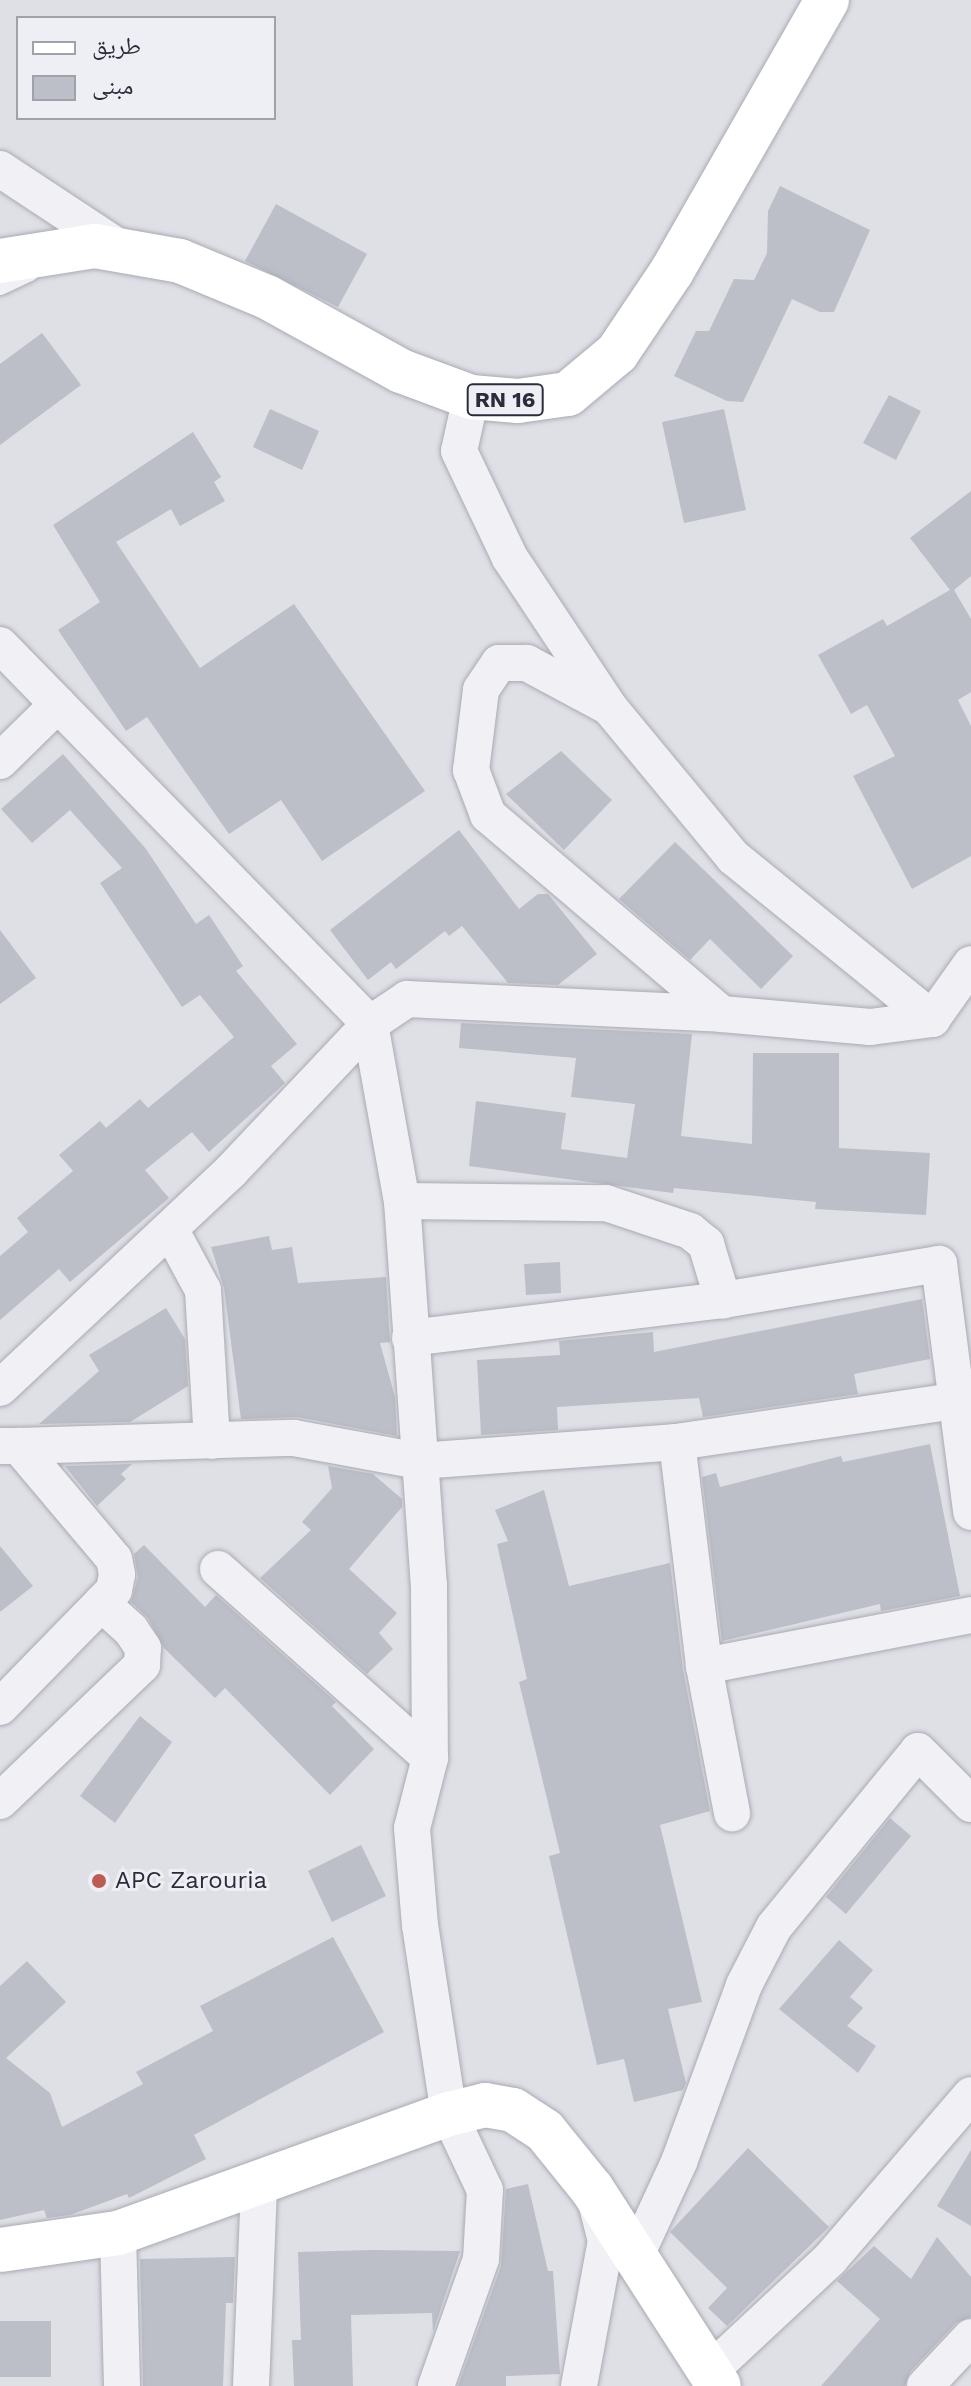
<!DOCTYPE html>
<html>
<head>
<meta charset="utf-8">
<style>
  body { margin:0 }
  #map { position:relative; width:971px; height:2386px; overflow:hidden; background:#dfe0e6; font-family:"Work Sans","Noto Naskh Arabic",sans-serif }
  div>[style] { position:absolute }
  .building>* { inset:0; background:#bcbec8 }
  .roads { filter:drop-shadow(0 0 2px #a9aab3) drop-shadow(0 0 2px #a9aab3) }
  .lane>* { height:18px; margin:-9px; padding:0 9px; transform-origin:9px; border-radius:9px; background:#f1f1f5 }
  .street>* { height:36px; margin:-18px; padding:0 18px; transform-origin:18px; border-radius:18px; background:#f1f1f5 }
  .secondary>* { height:44px; margin:-22px; padding:0 22px; transform-origin:22px; border-radius:22px; background:#fff }
  .primary>* { height:44px; margin:-22px; padding:0 22px; transform-origin:22px; border-radius:22px; background:#fff }
  .dots>* { width:22px; height:22px; translate:-50% -50%; box-sizing:border-box; border:4px solid #eeeff4; border-radius:50% }
  span { translate:-50% -50%; white-space:nowrap; text-align:center; line-height:1.15; -webkit-text-stroke:6px #eeeff4; paint-order:stroke }
  .shield-label span { padding:2px 6px; background:#eeeff4; border:2px solid; border-radius:6px; -webkit-text-stroke-width:0 }
  .shield-label { font-size:22px; color:#2a2c3b; font-weight:700 }
  .poi-label { font-size:24px; color:#2a2c3b }
  .left { translate:0 -50%; text-align:left }
  .legend { position:absolute; left:16px; top:16px; width:260px; height:104px; box-sizing:border-box; background:#eeeff4; border:2px solid #a0a1aa; margin:0; padding:10px 14px; list-style:none; font-size:24px; color:#2a2c3b }
  .legend li { display:flex; align-items:center; gap:16px; height:40px }
  .legend b { width:40px; border:2px solid #a0a1aa }
</style>
</head>
<body>
<div id="map">
  <div class="building">
    <div style="clip-path:polygon(780px 186px,870px 230px,834px 312px,820px 312px,792px 299px,743px 402px,727px 401px,674px 376px,696px 331px,709px 331px,734px 279px,754px 280px,767px 253px,768px 211px)"></div>
    <div style="clip-path:polygon(276px 204px,367px 254px,338px 307px,245px 261px)"></div>
    <div style="clip-path:polygon(42px 333px,81px 385px,0 445px,0 364px)"></div>
    <div style="clip-path:polygon(889px 395px,921px 411px,896px 460px,863px 443px)"></div>
    <div style="clip-path:polygon(270px 409px,319px 431px,302px 470px,253px 447px)"></div>
    <div style="clip-path:polygon(724px 409px,746px 510px,684px 523px,662px 422px)"></div>
    <div style="clip-path:polygon(193px 432px,221px 477px,214px 482px,225px 501px,180px 526px,171px 509px,116px 542px,200px 668px,294px 604px,425px 791px,322px 861px,281px 800px,229px 834px,147px 717px,126px 731px,58px 630px,100px 602px,53px 525px)"></div>
    <div style="clip-path:polygon(971px 491px,971px 576px,954px 590px,971px 619px,971px 692px,958px 700px,971px 726px,971px 856px,912px 889px,853px 776px,895px 756px,867px 705px,851px 714px,818px 655px,883px 619px,887px 626px,950px 590px,910px 538px)"></div>
    <div style="clip-path:polygon(561px 751px,612px 800px,564px 850px,506px 794px)"></div>
    <div style="clip-path:polygon(63px 754px,146px 849px,196px 924px,209px 915px,243px 966px,236px 971px,297px 1044px,271px 1066px,285px 1083px,209px 1152px,192px 1132px,145px 1170px,169px 1198px,70px 1282px,59px 1269px,0 1320px,0 1256px,28px 1232px,17px 1218px,73px 1171px,59px 1155px,100px 1121px,106px 1128px,140px 1099px,148px 1108px,234px 1037px,200px 995px,182px 1007px,100px 883px,122px 868px,70px 810px,32px 843px,1px 809px)"></div>
    <div style="clip-path:polygon(459px 830px,519px 909px,538px 894px,548px 894px,597px 954px,558px 985px,508px 983px,462px 926px,449px 936px,445px 931px,396px 969px,391px 962px,368px 980px,330px 930px)"></div>
    <div style="clip-path:polygon(675px 842px,793px 956px,761px 989px,710px 939px,690px 960px,619px 899px)"></div>
    <div style="clip-path:polygon(0 930px,36px 978px,0 1004px)"></div>
    <div style="clip-path:polygon(461px 1023px,692px 1034px,681px 1136px,752px 1144px,753px 1053px,839px 1053px,839px 1148px,930px 1153px,926px 1215px,815px 1209px,816px 1202px,674px 1188px,673px 1193px,469px 1166px,476px 1101px,566px 1113px,561px 1149px,627px 1158px,635px 1104px,571px 1097px,576px 1058px,459px 1048px)"></div>
    <div style="clip-path:polygon(269px 1236px,272px 1250px,292px 1247px,298px 1283px,386px 1277px,390px 1342px,380px 1343px,395px 1397px,397px 1436px,297px 1417px,241px 1419px,224px 1288px,211px 1247px)"></div>
    <div style="clip-path:polygon(560px 1262px,561px 1293px,526px 1295px,524px 1264px)"></div>
    <div style="clip-path:polygon(922px 1299px,930px 1359px,854px 1374px,858px 1394px,703px 1417px,699px 1398px,557px 1407px,558px 1430px,481px 1435px,477px 1360px,560px 1355px,559px 1341px,653px 1332px,654px 1352px)"></div>
    <div style="clip-path:polygon(166px 1308px,185px 1339px,188px 1386px,130px 1422px,39px 1424px,99px 1371px,89px 1355px)"></div>
    <div style="clip-path:polygon(930px 1444px,960px 1596px,881px 1611px,880px 1604px,722px 1641px,702px 1477px,716px 1473px,720px 1487px,841px 1456px,843px 1462px)"></div>
    <div style="clip-path:polygon(132px 1464px,121px 1474px,126px 1479px,97px 1506px,65px 1466px)"></div>
    <div style="clip-path:polygon(328px 1466px,373px 1474px,402px 1499px,402px 1507px,349px 1569px,397px 1613px,379px 1633px,393px 1649px,367px 1674px,260px 1578px,311px 1530px,302px 1522px,332px 1488px)"></div>
    <div style="clip-path:polygon(544px 1490px,569px 1586px,670px 1563px,683px 1670px,710px 1811px,660px 1825px,702px 2002px,668px 2009px,686px 2083px,683px 2090px,634px 2102px,624px 2059px,597px 2065px,549px 1856px,560px 1853px,519px 1682px,527px 1679px,497px 1544px,508px 1541px,495px 1510px)"></div>
    <div style="clip-path:polygon(144px 1545px,205px 1607px,216px 1595px,336px 1702px,332px 1706px,374px 1749px,330px 1795px,225px 1688px,215px 1698px,164px 1648px,148px 1618px,131px 1602px,138px 1577px,134px 1554px)"></div>
    <div style="clip-path:polygon(0 1546px,33px 1586px,0 1612px)"></div>
    <div style="clip-path:polygon(140px 1716px,172px 1742px,115px 1823px,80px 1796px)"></div>
    <div style="clip-path:polygon(890px 1818px,911px 1836px,846px 1914px,826px 1897px)"></div>
    <div style="clip-path:polygon(361px 1845px,386px 1896px,332px 1922px,308px 1871px)"></div>
    <div style="clip-path:polygon(333px 1937px,384px 2032px,194px 2135px,206px 2159px,129px 2198px,127px 2194px,70px 2215px,47px 2218px,44px 2210px,0 2220px,0 1986px,27px 1961px,66px 2002px,6px 2058px,50px 2093px,62px 2127px,143px 2084px,136px 2072px,213px 2031px,200px 2006px)"></div>
    <div style="clip-path:polygon(839px 1940px,873px 1970px,850px 1997px,863px 2008px,847px 2026px,876px 2046px,858px 2073px,779px 2009px)"></div>
    <div style="clip-path:polygon(748px 2148px,829px 2227px,727px 2326px,708px 2308px,727px 2288px,670px 2232px)"></div>
    <div style="clip-path:polygon(971px 2150px,971px 2226px,937px 2206px)"></div>
    <div style="clip-path:polygon(528px 2184px,548px 2271px,553px 2271px,560px 2374px,506px 2376px,506px 2386px,458px 2386px,501px 2266px,506px 2189px)"></div>
    <div style="clip-path:polygon(937px 2237px,971px 2277px,971px 2317px,956px 2323px,910px 2372px,905px 2386px,821px 2386px,880px 2319px,837px 2281px,874px 2246px,911px 2279px)"></div>
    <div style="clip-path:polygon(371px 2250px,460px 2251px,433px 2332px,432px 2313px,351px 2315px,353px 2386px,294px 2386px,292px 2340px,301px 2340px,298px 2252px)"></div>
    <div style="clip-path:polygon(235px 2257px,233px 2303px,226px 2303px,223px 2386px,143px 2386px,140px 2259px)"></div>
    <div style="clip-path:polygon(0 2321px,51px 2321px,51px 2377px,0 2377px)"></div>
  </div>
  <div class="roads">
    <div class="lane">
      <div style="left:0;top:286px;width:33px;rotate:-25deg"></div>
    </div>
    <div class="street">
      <div style="left:0;top:169px;width:144px;rotate:33.4deg"></div>
      <div style="left:471px;top:397px;width:55px;rotate:102.5deg"></div>
      <div style="left:459px;top:451px;width:119px;rotate:64.5deg"></div>
      <div style="left:510px;top:558px;width:179px;rotate:56.4deg"></div>
      <div style="left:609px;top:707px;width:195px;rotate:50.4deg"></div>
      <div style="left:733px;top:857px;width:257px;rotate:39.1deg"></div>
      <div style="left:932px;top:1019px;width:67px;rotate:-54.7deg"></div>
      <div style="left:0;top:645px;width:530px;rotate:45.69deg"></div>
      <div style="left:370px;top:1024px;width:180px;rotate:79.8deg"></div>
      <div style="left:402px;top:1201px;width:385px;rotate:86deg"></div>
      <div style="left:429px;top:1585px;width:173px;rotate:89.7deg"></div>
      <div style="left:430px;top:1758px;width:72px;rotate:104.4deg"></div>
      <div style="left:412px;top:1828px;width:97px;rotate:85.3deg"></div>
      <div style="left:420px;top:1925px;width:191px;rotate:81.3deg"></div>
      <div style="left:449px;top:2114px;width:84px;rotate:64.7deg"></div>
      <div style="left:485px;top:2190px;width:69px;rotate:93.3deg"></div>
      <div style="left:481px;top:2259px;width:135px;rotate:109.5deg"></div>
      <div style="left:605px;top:705px;width:89px;rotate:-151.7deg"></div>
      <div style="left:527px;top:663px;width:28px;rotate:180deg"></div>
      <div style="left:499px;top:663px;width:32px;rotate:124deg"></div>
      <div style="left:481px;top:690px;width:81px;rotate:97.1deg"></div>
      <div style="left:471px;top:770px;width:48px;rotate:69.3deg"></div>
      <div style="left:488px;top:815px;width:307px;rotate:40.4deg"></div>
      <div style="left:0;top:761px;width:81px;rotate:-44.5deg"></div>
      <div style="left:402px;top:1201px;width:204px;rotate:0.6deg"></div>
      <div style="left:606px;top:1203px;width:89px;rotate:18.4deg"></div>
      <div style="left:690px;top:1231px;width:21px;rotate:39deg"></div>
      <div style="left:706px;top:1244px;width:59px;rotate:73.1deg"></div>
      <div style="left:170px;top:1229px;width:69px;rotate:61.6deg"></div>
      <div style="left:203px;top:1290px;width:151px;rotate:86.6deg"></div>
      <div style="left:410px;top:1338px;width:315px;rotate:-6.9deg"></div>
      <div style="left:723px;top:1300px;width:219px;rotate:-9.5deg"></div>
      <div style="left:939px;top:1264px;width:250px;rotate:82.6deg"></div>
      <div style="left:0;top:1388px;width:317px;rotate:-43.2deg"></div>
      <div style="left:231px;top:1171px;width:202px;rotate:-46.6deg"></div>
      <div style="left:370px;top:1024px;width:45px;rotate:-34deg"></div>
      <div style="left:407px;top:999px;width:315px;rotate:2.7deg"></div>
      <div style="left:722px;top:1014px;width:149px;rotate:5deg"></div>
      <div style="left:870px;top:1027px;width:63px;rotate:-7.4deg"></div>
      <div style="left:677px;top:1442px;width:282px;rotate:-8.4deg"></div>
      <div style="left:19px;top:1446px;width:275px;rotate:-1.7deg"></div>
      <div style="left:294px;top:1438px;width:127px;rotate:10.4deg"></div>
      <div style="left:419px;top:1461px;width:259px;rotate:-4.2deg"></div>
      <div style="left:677px;top:1442px;width:226px;rotate:83.1deg"></div>
      <div style="left:704px;top:1666px;width:272px;rotate:-10.8deg"></div>
      <div style="left:218px;top:1569px;width:284px;rotate:41.7deg"></div>
      <div style="left:704px;top:1666px;width:150px;rotate:79.2deg"></div>
      <div style="left:0;top:1707px;width:163px;rotate:-45.7deg"></div>
      <div style="left:114px;top:1590px;width:16px;rotate:-79deg"></div>
      <div style="left:117px;top:1574px;width:15px;rotate:-101deg"></div>
      <div style="left:114px;top:1559px;width:148px;rotate:-130.1deg"></div>
      <div style="left:19px;top:1446px;width:17px;rotate:180deg"></div>
      <div style="left:0;top:1801px;width:197px;rotate:-43.8deg"></div>
      <div style="left:142px;top:1665px;width:17px;rotate:-87deg"></div>
      <div style="left:143px;top:1648px;width:22px;rotate:-124deg"></div>
      <div style="left:131px;top:1630px;width:40px;rotate:-138deg"></div>
      <div style="left:118px;top:2233px;width:153px;rotate:88.5deg"></div>
      <div style="left:637px;top:2253px;width:100px;rotate:-65.2deg"></div>
      <div style="left:679px;top:2162px;width:189px;rotate:-69.8deg"></div>
      <div style="left:744px;top:1985px;width:65px;rotate:-62.7deg"></div>
      <div style="left:774px;top:1927px;width:227px;rotate:-50.7deg"></div>
      <div style="left:918px;top:1751px;width:75px;rotate:45deg"></div>
      <div style="left:709px;top:2372px;width:166px;rotate:-43deg"></div>
      <div style="left:830px;top:2259px;width:216px;rotate:-49.3deg"></div>
      <div style="left:251px;top:2386px;width:200px;rotate:-87.7deg"></div>
      <div style="left:579px;top:2386px;width:147px;rotate:-79.5deg"></div>
      <div style="left:606px;top:2241px;width:40px;rotate:-104.4deg"></div>
      <div style="left:925px;top:2386px;width:67px;rotate:-46.8deg"></div>
    </div>
    <div class="secondary">
      <div style="left:0;top:2250px;width:119px;rotate:-8.2deg"></div>
      <div style="left:118px;top:2233px;width:352px;rotate:-19.8deg"></div>
      <div style="left:449px;top:2114px;width:37px;rotate:-14deg"></div>
      <div style="left:485px;top:2105px;width:28px;rotate:10deg"></div>
      <div style="left:513px;top:2110px;width:38px;rotate:33deg"></div>
      <div style="left:545px;top:2131px;width:75px;rotate:51deg"></div>
      <div style="left:592px;top:2189px;width:234px;rotate:57.2deg"></div>
    </div>
    <div class="primary">
      <div style="left:0;top:261px;width:96px;rotate:-9deg"></div>
      <div style="left:95px;top:246px;width:86px;rotate:10deg"></div>
      <div style="left:180px;top:261px;width:94px;rotate:22.5deg"></div>
      <div style="left:267px;top:297px;width:153px;rotate:28.9deg"></div>
      <div style="left:401px;top:371px;width:75px;rotate:20.4deg"></div>
      <div style="left:471px;top:397px;width:47px;rotate:4.9deg"></div>
      <div style="left:518px;top:401px;width:50px;rotate:-8deg"></div>
      <div style="left:568px;top:394px;width:64px;rotate:-39.9deg"></div>
      <div style="left:617px;top:353px;width:99px;rotate:-56.1deg"></div>
      <div style="left:672px;top:271px;width:312px;rotate:-60.2deg"></div>
    </div>
  </div>
  <div class="dots">
    <div style="left:99px;top:1881px;background:#bd5c52"></div>
  </div>
  <div class="shield-label">
    <span style="left:505px;top:400px">RN 16</span>
  </div>
  <div class="poi-label">
    <span class="left" style="left:115px;top:1881px">APC Zarouria</span>
  </div>
  <ul class="legend">
  <li><b style="height:10px;background:#fff"></b>طريق</li>
  <li><b style="height:22px;background:#bcbec8"></b>مبنى</li>
  </ul>
</div>
</body>
</html>
